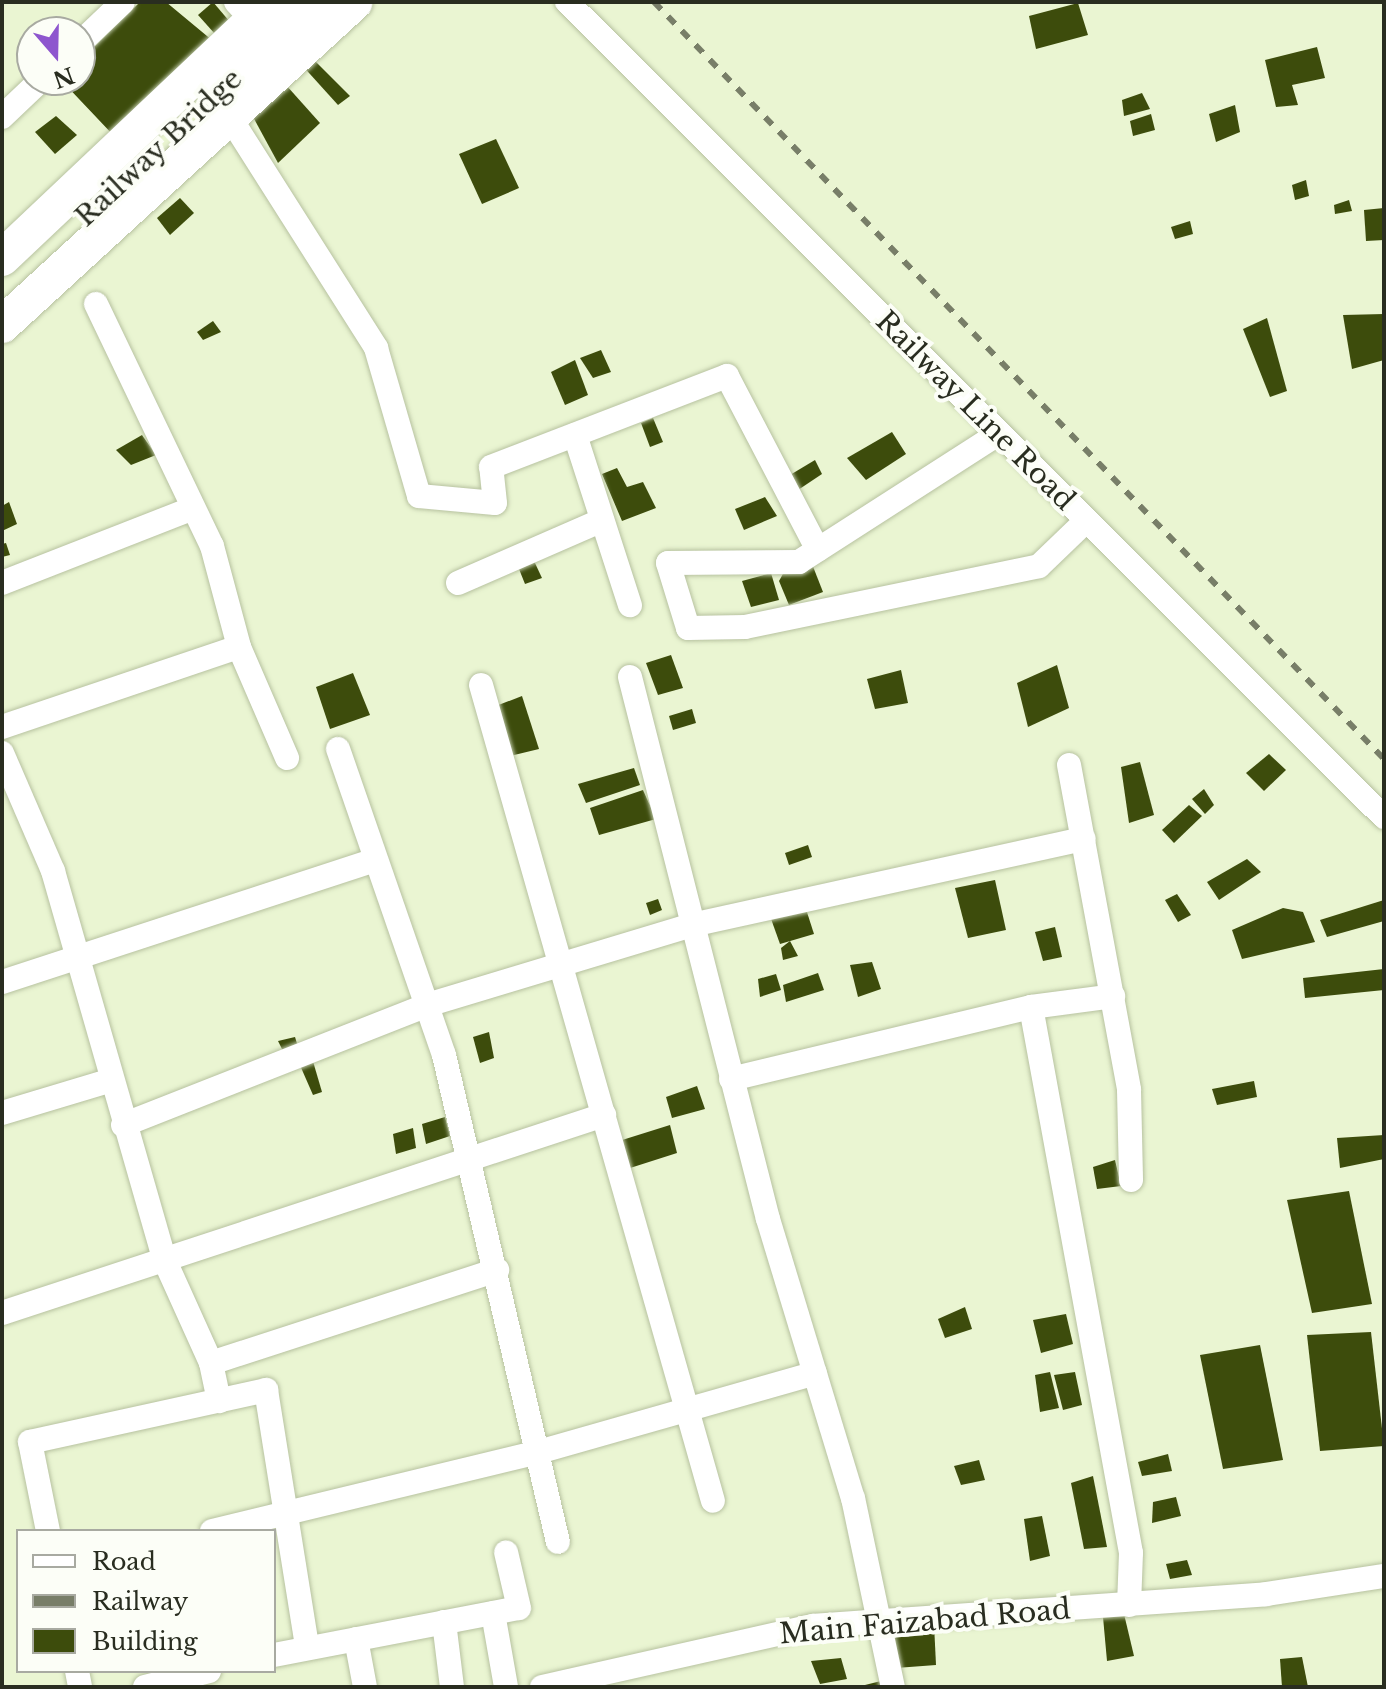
<!DOCTYPE html>
<html>
<head>
<meta charset="utf-8">
<style>
  body { margin:0 }
  #map { position:relative; width:1386px; height:1689px; overflow:hidden; background:#eaf5d2; font-family:"Libre Baskerville",serif }
  div>[style] { position:absolute }
  .building>* { inset:0; background:#3d4c0c }
  .roads { filter:drop-shadow(0 0 2px #b7c2a0) drop-shadow(0 0 2px #b7c2a0) }
  .minor>* { height:24px; margin:-12px; padding:0 12px; transform-origin:12px; border-radius:12px; background:#fff }
  .primary>* { height:36px; margin:-18px; padding:0 18px; transform-origin:18px; border-radius:18px; background:#fff }
  .rail>* { height:6px; margin-top:-3px; transform-origin:0; background:repeating-linear-gradient(90deg,#787e68 0 10px,transparent 0 20px) }
  span { translate:-50% -50%; white-space:nowrap; text-align:center; line-height:1.15; -webkit-text-stroke:8px #fcfef7; paint-order:stroke }
  .street-label { font-size:28px; color:#292d20 }
  .frame { position:absolute; inset:0; border:4px solid #292d20; pointer-events:none }
  .legend { position:absolute; left:16px; top:1529px; width:260px; height:144px; box-sizing:border-box; background:#fcfef7; border:2px solid #a8aaa1; margin:0; padding:10px 14px; list-style:none; font-size:24px; color:#292d20 }
  .legend li { display:flex; align-items:center; gap:16px; height:40px }
  .legend b { width:40px; border:2px solid #a8aaa1 }
  .north { position:absolute; left:16px; top:16px; width:80px; height:80px; box-sizing:border-box; background:#fcfef7; border:2px solid #a8aaa1; border-radius:50%; rotate:160deg; font-size:22px; font-weight:700; line-height:32px; text-align:center; color:#292d20 }
  .north::after { content:''; display:block; margin:auto; width:28px; height:36px; background:#8e56ce; clip-path:polygon(50% 0,100% 100%,50% 72%,0 100%) }
</style>
</head>
<body>
<div id="map">
  <div class="building">
    <div style="clip-path:polygon(140px 2px,166px 2px,213px 41px,115px 137px,61px 80px,80px 80px,80px 61px)"></div>
    <div style="clip-path:polygon(213px 2px,230px 22px,215px 34px,198px 15px)"></div>
    <div style="clip-path:polygon(1078px 3px,1088px 35px,1036px 49px,1029px 16px)"></div>
    <div style="clip-path:polygon(1317px 47px,1325px 78px,1292px 85px,1298px 105px,1276px 107px,1265px 60px)"></div>
    <div style="clip-path:polygon(309px 55px,350px 96px,338px 105px,300px 63px)"></div>
    <div style="clip-path:polygon(286px 85px,320px 123px,278px 163px,252px 115px)"></div>
    <div style="clip-path:polygon(1142px 93px,1150px 109px,1124px 116px,1122px 100px)"></div>
    <div style="clip-path:polygon(1235px 105px,1240px 132px,1216px 142px,1209px 114px)"></div>
    <div style="clip-path:polygon(1151px 114px,1155px 130px,1133px 136px,1130px 121px)"></div>
    <div style="clip-path:polygon(56px 116px,77px 135px,55px 154px,35px 132px)"></div>
    <div style="clip-path:polygon(496px 139px,519px 188px,482px 204px,459px 154px)"></div>
    <div style="clip-path:polygon(1306px 180px,1309px 196px,1295px 200px,1292px 185px)"></div>
    <div style="clip-path:polygon(180px 198px,194px 213px,170px 235px,157px 218px)"></div>
    <div style="clip-path:polygon(1349px 200px,1352px 211px,1335px 214px,1334px 205px)"></div>
    <div style="clip-path:polygon(1384px 208px,1384px 240px,1366px 241px,1364px 210px)"></div>
    <div style="clip-path:polygon(1190px 221px,1193px 234px,1175px 239px,1171px 227px)"></div>
    <div style="clip-path:polygon(1384px 314px,1384px 360px,1352px 369px,1343px 315px)"></div>
    <div style="clip-path:polygon(1267px 318px,1287px 391px,1270px 397px,1243px 329px)"></div>
    <div style="clip-path:polygon(213px 321px,221px 332px,203px 340px,197px 332px)"></div>
    <div style="clip-path:polygon(601px 350px,611px 372px,593px 378px,580px 358px)"></div>
    <div style="clip-path:polygon(575px 360px,588px 395px,565px 405px,551px 372px)"></div>
    <div style="clip-path:polygon(653px 418px,663px 442px,650px 447px,641px 423px)"></div>
    <div style="clip-path:polygon(892px 432px,906px 454px,866px 480px,847px 458px)"></div>
    <div style="clip-path:polygon(142px 435px,156px 455px,131px 465px,116px 450px)"></div>
    <div style="clip-path:polygon(815px 460px,822px 474px,795px 492px,785px 478px)"></div>
    <div style="clip-path:polygon(617px 468px,627px 487px,643px 482px,656px 508px,622px 521px,602px 474px)"></div>
    <div style="clip-path:polygon(765px 497px,777px 516px,744px 530px,735px 509px)"></div>
    <div style="clip-path:polygon(9px 502px,17px 524px,2px 531px,2px 506px)"></div>
    <div style="clip-path:polygon(6px 543px,10px 555px,2px 557px,2px 544px)"></div>
    <div style="clip-path:polygon(534px 561px,542px 578px,525px 584px,519px 569px)"></div>
    <div style="clip-path:polygon(812px 564px,823px 592px,789px 605px,779px 581px,784px 572px)"></div>
    <div style="clip-path:polygon(771px 573px,779px 600px,751px 607px,742px 581px)"></div>
    <div style="clip-path:polygon(671px 655px,683px 688px,658px 695px,646px 663px)"></div>
    <div style="clip-path:polygon(1057px 665px,1069px 708px,1028px 727px,1017px 683px)"></div>
    <div style="clip-path:polygon(901px 670px,908px 703px,875px 709px,867px 679px)"></div>
    <div style="clip-path:polygon(353px 673px,370px 715px,330px 729px,316px 687px)"></div>
    <div style="clip-path:polygon(522px 696px,539px 749px,510px 756px,496px 706px)"></div>
    <div style="clip-path:polygon(692px 709px,696px 723px,673px 730px,669px 716px)"></div>
    <div style="clip-path:polygon(1269px 754px,1286px 770px,1264px 791px,1246px 773px)"></div>
    <div style="clip-path:polygon(1140px 762px,1154px 815px,1129px 823px,1121px 767px)"></div>
    <div style="clip-path:polygon(634px 768px,640px 785px,586px 803px,578px 784px)"></div>
    <div style="clip-path:polygon(1204px 789px,1214px 805px,1205px 814px,1192px 799px)"></div>
    <div style="clip-path:polygon(643px 790px,656px 819px,599px 835px,590px 808px)"></div>
    <div style="clip-path:polygon(1189px 805px,1202px 816px,1174px 843px,1162px 830px)"></div>
    <div style="clip-path:polygon(808px 845px,812px 857px,789px 865px,785px 853px)"></div>
    <div style="clip-path:polygon(1247px 859px,1261px 872px,1219px 900px,1207px 882px)"></div>
    <div style="clip-path:polygon(995px 880px,1006px 930px,968px 938px,955px 888px)"></div>
    <div style="clip-path:polygon(1177px 894px,1191px 915px,1178px 922px,1165px 900px)"></div>
    <div style="clip-path:polygon(658px 899px,662px 910px,650px 915px,646px 903px)"></div>
    <div style="clip-path:polygon(1384px 900px,1384px 921px,1327px 937px,1320px 920px)"></div>
    <div style="clip-path:polygon(805px 906px,814px 934px,780px 944px,770px 916px)"></div>
    <div style="clip-path:polygon(1283px 908px,1303px 912px,1315px 942px,1242px 959px,1232px 930px)"></div>
    <div style="clip-path:polygon(1055px 927px,1062px 957px,1043px 961px,1035px 932px)"></div>
    <div style="clip-path:polygon(790px 941px,798px 956px,783px 960px,781px 948px)"></div>
    <div style="clip-path:polygon(872px 962px,881px 989px,858px 997px,850px 965px)"></div>
    <div style="clip-path:polygon(1384px 969px,1384px 990px,1305px 998px,1303px 978px)"></div>
    <div style="clip-path:polygon(818px 973px,824px 990px,786px 1002px,783px 985px)"></div>
    <div style="clip-path:polygon(776px 974px,781px 990px,760px 997px,758px 979px)"></div>
    <div style="clip-path:polygon(489px 1032px,494px 1058px,480px 1063px,473px 1037px)"></div>
    <div style="clip-path:polygon(295px 1037px,300px 1053px,286px 1057px,278px 1041px)"></div>
    <div style="clip-path:polygon(312px 1058px,322px 1092px,313px 1095px,299px 1063px)"></div>
    <div style="clip-path:polygon(1254px 1081px,1257px 1097px,1217px 1105px,1212px 1089px)"></div>
    <div style="clip-path:polygon(697px 1086px,705px 1109px,672px 1118px,666px 1097px)"></div>
    <div style="clip-path:polygon(445px 1117px,450px 1136px,426px 1144px,422px 1124px)"></div>
    <div style="clip-path:polygon(670px 1125px,677px 1153px,627px 1169px,619px 1141px)"></div>
    <div style="clip-path:polygon(413px 1128px,416px 1148px,396px 1154px,393px 1134px)"></div>
    <div style="clip-path:polygon(1384px 1135px,1384px 1159px,1340px 1168px,1337px 1138px)"></div>
    <div style="clip-path:polygon(1115px 1160px,1121px 1186px,1097px 1189px,1093px 1167px)"></div>
    <div style="clip-path:polygon(1349px 1191px,1372px 1304px,1312px 1313px,1287px 1200px)"></div>
    <div style="clip-path:polygon(965px 1307px,972px 1329px,945px 1338px,938px 1319px)"></div>
    <div style="clip-path:polygon(1066px 1314px,1073px 1344px,1041px 1353px,1033px 1320px)"></div>
    <div style="clip-path:polygon(1371px 1332px,1384px 1446px,1320px 1451px,1307px 1335px)"></div>
    <div style="clip-path:polygon(1260px 1345px,1283px 1460px,1223px 1469px,1200px 1355px)"></div>
    <div style="clip-path:polygon(1050px 1372px,1059px 1408px,1040px 1412px,1035px 1375px)"></div>
    <div style="clip-path:polygon(1075px 1372px,1082px 1405px,1063px 1410px,1054px 1375px)"></div>
    <div style="clip-path:polygon(1168px 1454px,1172px 1471px,1142px 1476px,1138px 1462px)"></div>
    <div style="clip-path:polygon(979px 1460px,985px 1480px,961px 1485px,954px 1466px)"></div>
    <div style="clip-path:polygon(1093px 1476px,1107px 1547px,1084px 1549px,1071px 1483px)"></div>
    <div style="clip-path:polygon(1176px 1497px,1181px 1516px,1152px 1523px,1153px 1502px)"></div>
    <div style="clip-path:polygon(1042px 1516px,1050px 1556px,1030px 1561px,1024px 1519px)"></div>
    <div style="clip-path:polygon(1187px 1560px,1192px 1575px,1170px 1579px,1166px 1564px)"></div>
    <div style="clip-path:polygon(1124px 1614px,1134px 1656px,1107px 1661px,1103px 1617px)"></div>
    <div style="clip-path:polygon(934px 1624px,936px 1665px,896px 1668px,889px 1628px)"></div>
    <div style="clip-path:polygon(1302px 1657px,1308px 1687px,1282px 1687px,1280px 1659px)"></div>
    <div style="clip-path:polygon(841px 1658px,847px 1679px,820px 1684px,811px 1661px)"></div>
    <div style="clip-path:polygon(881px 1681px,881px 1687px,861px 1687px,861px 1686px)"></div>
  </div>
  <div class="roads">
    <div class="minor">
      <div style="left:236px;top:2px;width:26px;rotate:47deg"></div>
      <div style="left:567px;top:2px;width:1154px;rotate:44.93deg"></div>
      <div style="left:80px;top:43px;width:59px;rotate:-43.6deg"></div>
      <div style="left:229px;top:116px;width:275px;rotate:57.6deg"></div>
      <div style="left:376px;top:348px;width:154px;rotate:73.8deg"></div>
      <div style="left:419px;top:496px;width:76px;rotate:5.3deg"></div>
      <div style="left:495px;top:503px;width:36px;rotate:-96deg"></div>
      <div style="left:491px;top:467px;width:253px;rotate:-21.1deg"></div>
      <div style="left:727px;top:376px;width:196px;rotate:62.4deg"></div>
      <div style="left:2px;top:117px;width:54px;rotate:-43.5deg"></div>
      <div style="left:96px;top:304px;width:268px;rotate:64.4deg"></div>
      <div style="left:212px;top:546px;width:105px;rotate:75deg"></div>
      <div style="left:239px;top:647px;width:121px;rotate:66.6deg"></div>
      <div style="left:998px;top:434px;width:237px;rotate:147.3deg"></div>
      <div style="left:799px;top:562px;width:131px;rotate:179.6deg"></div>
      <div style="left:668px;top:563px;width:68px;rotate:72.9deg"></div>
      <div style="left:688px;top:628px;width:57px;rotate:-1deg"></div>
      <div style="left:745px;top:627px;width:300px;rotate:-11.7deg"></div>
      <div style="left:1039px;top:566px;width:65px;rotate:-43.8deg"></div>
      <div style="left:575px;top:435px;width:179px;rotate:72.1deg"></div>
      <div style="left:2px;top:583px;width:205px;rotate:-21.4deg"></div>
      <div style="left:458px;top:583px;width:157px;rotate:-23.6deg"></div>
      <div style="left:630px;top:677px;width:559px;rotate:75.72deg"></div>
      <div style="left:768px;top:1219px;width:292px;rotate:73.1deg"></div>
      <div style="left:853px;top:1498px;width:193px;rotate:78.1deg"></div>
      <div style="left:481px;top:685px;width:848px;rotate:74.13deg"></div>
      <div style="left:2px;top:727px;width:250px;rotate:-18.7deg"></div>
      <div style="left:338px;top:749px;width:324px;rotate:70.9deg"></div>
      <div style="left:444px;top:1055px;width:500px;rotate:76.83deg"></div>
      <div style="left:2px;top:753px;width:129px;rotate:66.6deg"></div>
      <div style="left:53px;top:871px;width:406px;rotate:74deg"></div>
      <div style="left:165px;top:1261px;width:112px;rotate:65.7deg"></div>
      <div style="left:211px;top:1363px;width:39px;rotate:78deg"></div>
      <div style="left:1069px;top:765px;width:330px;rotate:79.5deg"></div>
      <div style="left:1129px;top:1090px;width:90px;rotate:88.7deg"></div>
      <div style="left:2px;top:982px;width:393px;rotate:-18.1deg"></div>
      <div style="left:1031px;top:1007px;width:555px;rotate:79.62deg"></div>
      <div style="left:1131px;top:1553px;width:52px;rotate:92.2deg"></div>
      <div style="left:731px;top:1079px;width:309px;rotate:-13.5deg"></div>
      <div style="left:1031px;top:1007px;width:83px;rotate:-7.6deg"></div>
      <div style="left:2px;top:1113px;width:112px;rotate:-16.7deg"></div>
      <div style="left:123px;top:1125px;width:327px;rotate:-21.5deg"></div>
      <div style="left:427px;top:1005px;width:277px;rotate:-16.8deg"></div>
      <div style="left:692px;top:925px;width:401px;rotate:-12.4deg"></div>
      <div style="left:2px;top:1313px;width:634px;rotate:-18.21deg"></div>
      <div style="left:211px;top:1363px;width:301px;rotate:-18deg"></div>
      <div style="left:48px;top:1531px;width:91px;rotate:-101.4deg"></div>
      <div style="left:30px;top:1442px;width:242px;rotate:-12.4deg"></div>
      <div style="left:266px;top:1390px;width:259px;rotate:80.9deg"></div>
      <div style="left:212px;top:1531px;width:332px;rotate:-13.6deg"></div>
      <div style="left:535px;top:1453px;width:291px;rotate:-15.9deg"></div>
      <div style="left:493px;top:1613px;width:75px;rotate:80deg"></div>
      <div style="left:444px;top:1622px;width:65px;rotate:83deg"></div>
      <div style="left:356px;top:1639px;width:49px;rotate:79.4deg"></div>
      <div style="left:274px;top:1655px;width:249px;rotate:-10.9deg"></div>
      <div style="left:519px;top:1608px;width:57px;rotate:-103.1deg"></div>
      <div style="left:77px;top:1671px;width:16px;rotate:79deg"></div>
      <div style="left:145px;top:1687px;width:66px;rotate:-14deg"></div>
      <div style="left:542px;top:1687px;width:278px;rotate:-12.7deg"></div>
      <div style="left:813px;top:1626px;width:454px;rotate:-4deg"></div>
      <div style="left:1266px;top:1594px;width:119px;rotate:-8.7deg"></div>
    </div>
    <div class="primary">
      <div style="left:220px;top:92px;width:132px;rotate:-43.2deg"></div>
      <div style="left:2px;top:258px;width:373px;rotate:-43.4deg"></div>
      <div style="left:2px;top:325px;width:478px;rotate:-42.5deg"></div>
    </div>
  </div>
  <div class="rail">
    <div style="left:654px;top:2px;width:1052px;rotate:46.04deg"></div>
  </div>
  <div class="street-label">
    <span style="left:159px;top:148px;rotate:-43deg">Railway Bridge</span>
    <span style="left:975px;top:411px;rotate:45deg">Railway Line Road</span>
    <span style="left:925px;top:1622px;rotate:-5deg">Main Faizabad Road</span>
  </div>
  <div class="frame"></div>
  <ul class="legend">
  <li><b style="height:10px;background:#fff"></b>Road</li>
  <li><b style="height:10px;background:#787e68"></b>Railway</li>
  <li><b style="height:22px;background:#3d4c0c"></b>Building</li>
  </ul>
  <div class="north">N</div>
</div>
</body>
</html>
